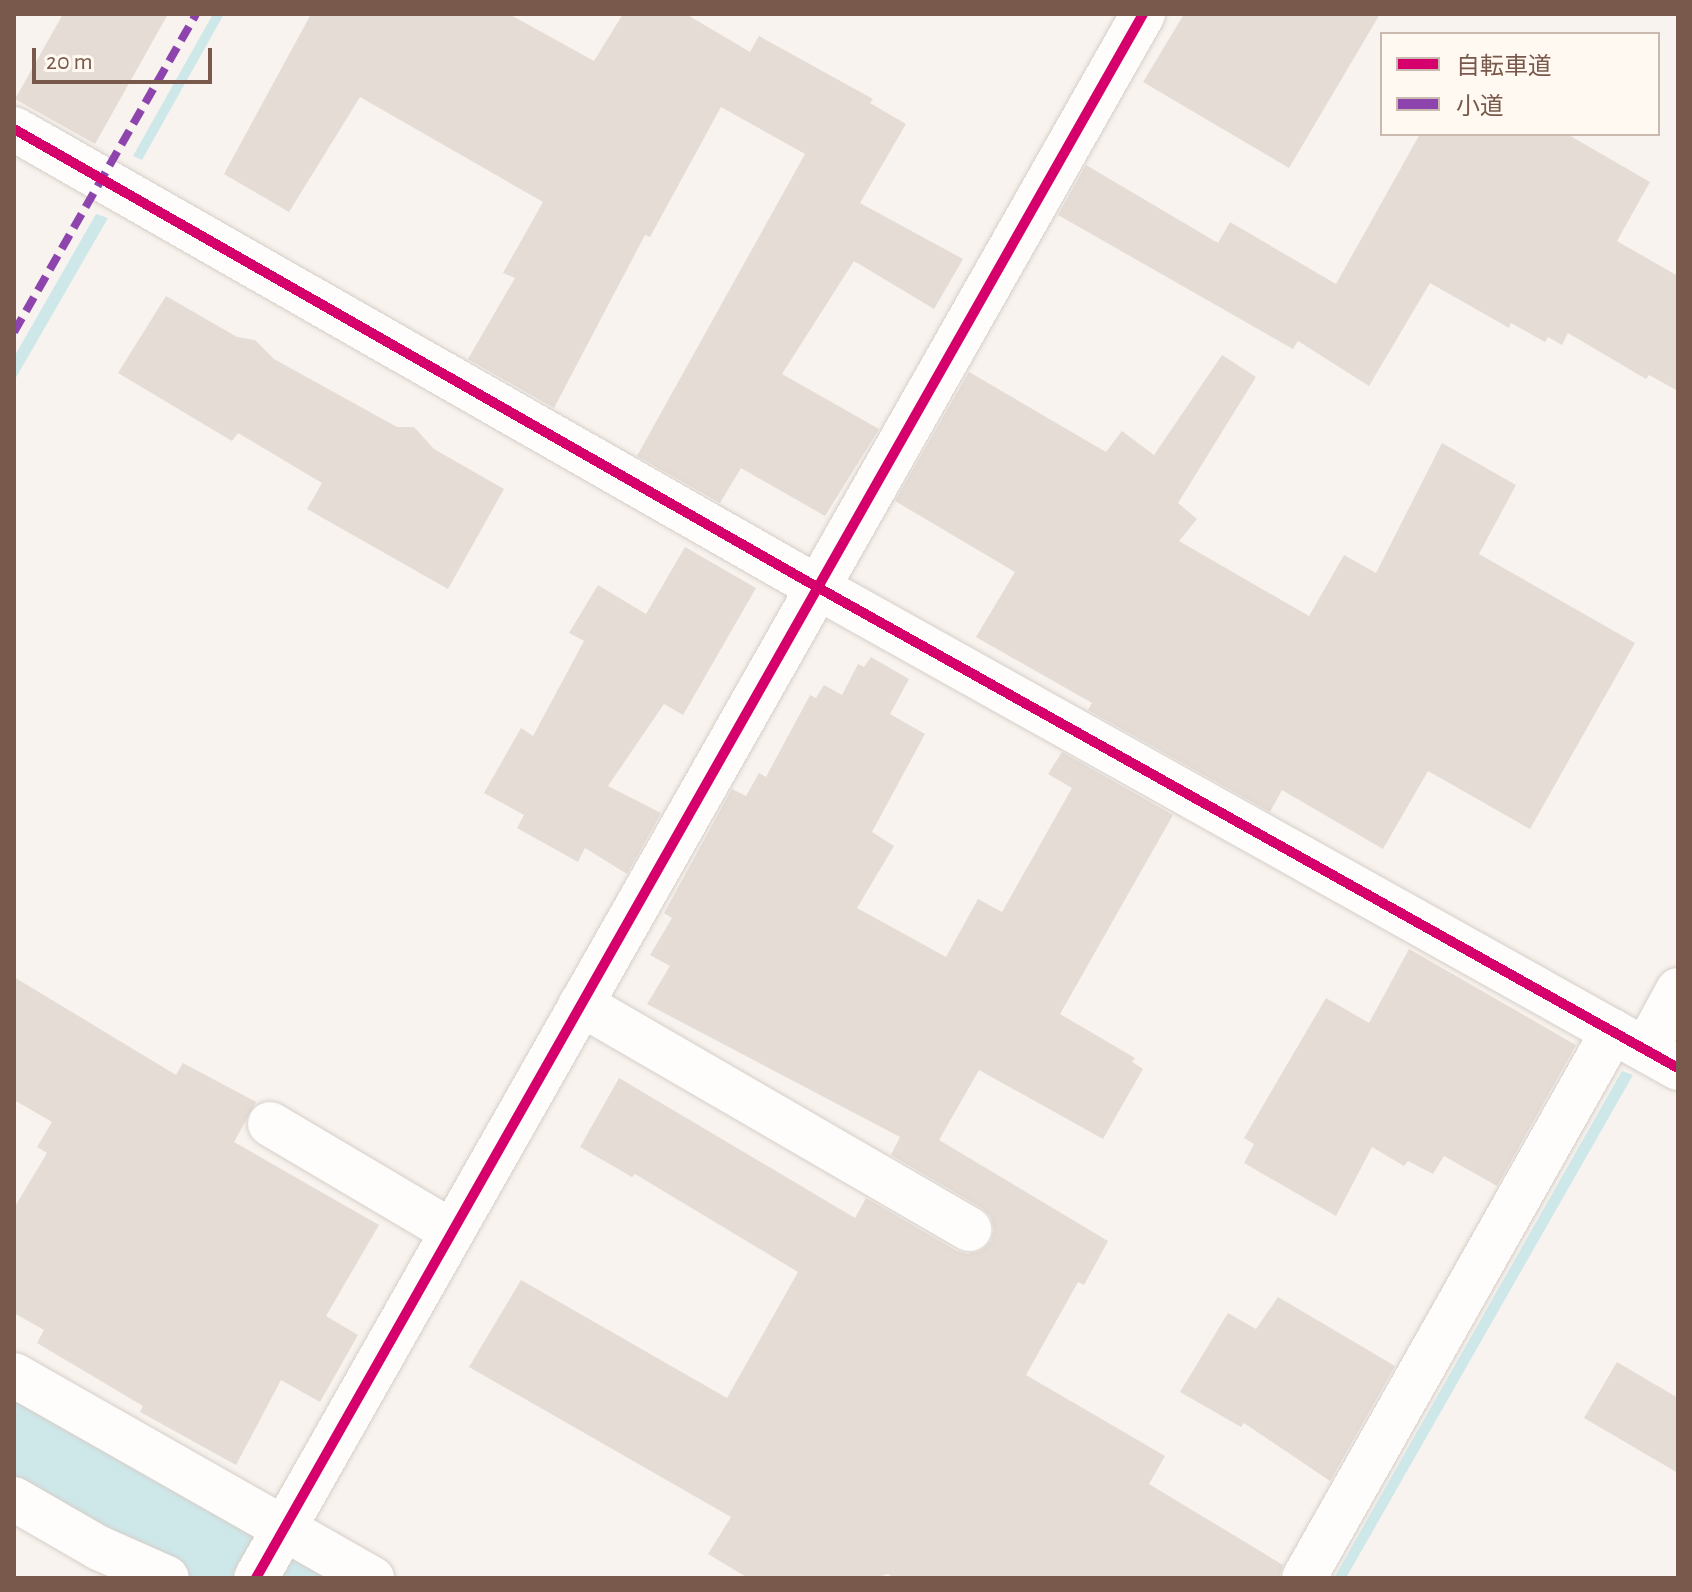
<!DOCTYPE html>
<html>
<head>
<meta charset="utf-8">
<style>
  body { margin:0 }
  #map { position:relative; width:1692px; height:1592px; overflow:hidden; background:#f8f3ee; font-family:"Alegreya Sans","Noto Sans JP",sans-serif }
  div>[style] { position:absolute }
  .water>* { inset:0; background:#cee8ea }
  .river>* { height:108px; margin:-54px; padding:0 54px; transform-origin:54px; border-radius:54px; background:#cee8ea }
  .building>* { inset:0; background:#e5dcd5 }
  .roads { filter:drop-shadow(0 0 2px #d6cec9) drop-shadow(0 0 2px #d6cec9) }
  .minor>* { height:44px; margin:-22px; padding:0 22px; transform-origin:22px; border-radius:22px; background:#fefdfc }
  .quiet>* { height:8px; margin-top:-4px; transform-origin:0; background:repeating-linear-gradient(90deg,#8e44ad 0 16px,transparent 0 24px) }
  .cycleway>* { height:10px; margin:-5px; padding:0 5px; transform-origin:5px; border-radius:5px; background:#d6006c }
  span { translate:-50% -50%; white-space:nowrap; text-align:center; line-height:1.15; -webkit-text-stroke:6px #fff9f1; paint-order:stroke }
  .frame { position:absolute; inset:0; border:16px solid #79594b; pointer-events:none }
  .legend { position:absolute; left:1380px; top:32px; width:280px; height:104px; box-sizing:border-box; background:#fff9f1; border:2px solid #c9b9af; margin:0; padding:10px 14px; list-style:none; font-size:24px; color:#79594b }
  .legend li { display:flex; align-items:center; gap:16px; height:40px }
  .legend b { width:40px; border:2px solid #c9b9af }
  .scale { position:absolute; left:32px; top:48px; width:180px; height:36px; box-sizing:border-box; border:4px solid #79594b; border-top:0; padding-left:10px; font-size:24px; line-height:28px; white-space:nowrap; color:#79594b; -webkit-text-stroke:6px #fff9f1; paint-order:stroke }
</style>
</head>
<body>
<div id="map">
  <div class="water">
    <div style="clip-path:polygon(213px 14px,224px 14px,142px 160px,133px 156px)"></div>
    <div style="clip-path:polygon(96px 214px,108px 218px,14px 381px,14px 357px)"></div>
    <div style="clip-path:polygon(1622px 1071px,1633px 1075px,1346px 1578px,1334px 1578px)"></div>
  </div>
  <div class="river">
    <div style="left:14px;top:1414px;width:330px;rotate:29.8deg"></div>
  </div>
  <div class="building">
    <div style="clip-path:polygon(63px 14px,168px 14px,95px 144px,15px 99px)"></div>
    <div style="clip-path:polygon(311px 14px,509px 14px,594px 61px,623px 14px,686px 14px,750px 52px,759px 36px,873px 99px,870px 103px,906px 124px,860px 203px,963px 259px,934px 309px,854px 261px,782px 374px,879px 429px,825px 516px,741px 468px,720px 503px,637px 456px,805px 154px,721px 107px,650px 237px,645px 235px,554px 408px,468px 359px,515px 278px,503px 273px,543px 202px,360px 97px,289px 212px,224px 174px)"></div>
    <div style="clip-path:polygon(1184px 14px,1380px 14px,1289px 168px,1143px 82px)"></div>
    <div style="clip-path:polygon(1420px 134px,1567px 134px,1650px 182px,1617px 241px,1678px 276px,1678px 391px,1649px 375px,1646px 379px,1568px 333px,1562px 345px,1548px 337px,1545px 342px,1511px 323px,1509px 328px,1430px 283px,1369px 386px,1298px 341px,1293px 349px,1058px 215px,1086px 165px,1218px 243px,1230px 222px,1336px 284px)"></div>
    <div style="clip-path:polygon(166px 296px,237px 337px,255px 340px,274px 359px,397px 427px,414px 427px,434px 449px,504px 489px,448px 589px,307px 509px,322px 483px,238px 433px,232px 441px,118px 373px)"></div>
    <div style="clip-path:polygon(1222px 355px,1256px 377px,1178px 503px,1197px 519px,1179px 541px,1309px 616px,1344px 555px,1376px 573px,1442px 443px,1516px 485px,1479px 554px,1635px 643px,1530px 829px,1428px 771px,1383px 849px,1282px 790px,1270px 812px,1088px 710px,1092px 703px,976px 637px,1015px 572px,895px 501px,969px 372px,1106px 452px,1122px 431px,1154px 455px)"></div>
    <div style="clip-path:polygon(685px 547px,756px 588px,683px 715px,664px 704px,608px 786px,661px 813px,627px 874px,585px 848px,578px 862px,517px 828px,524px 815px,484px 793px,521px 728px,533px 736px,584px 641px,569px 633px,598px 585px,646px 614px)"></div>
    <div style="clip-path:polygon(871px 657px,909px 679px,890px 714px,925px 734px,872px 832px,894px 846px,857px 908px,946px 957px,978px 899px,1002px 912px,1072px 788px,1048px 774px,1062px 752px,1173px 815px,1060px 1014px,1135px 1058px,1132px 1062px,1143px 1069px,1103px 1139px,979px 1070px,939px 1140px,1108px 1241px,1084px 1285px,1078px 1282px,1026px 1375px,1165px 1456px,1149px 1484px,1283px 1565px,1279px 1578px,894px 1578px,888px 1574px,874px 1578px,748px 1578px,708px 1554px,731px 1517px,469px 1367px,521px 1280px,727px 1398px,798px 1272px,635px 1174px,632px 1177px,580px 1147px,619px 1078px,855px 1218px,866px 1198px,957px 1251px,968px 1254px,981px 1251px,991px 1241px,994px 1230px,991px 1217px,982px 1208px,891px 1155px,900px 1137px,647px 1004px,670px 966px,650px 955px,672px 918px,664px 913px,732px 789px,746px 796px,759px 773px,766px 777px,810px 695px,816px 698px,824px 685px,842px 695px,858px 664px,864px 667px)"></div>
    <div style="clip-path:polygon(1409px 949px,1576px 1045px,1497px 1186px,1444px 1156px,1433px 1174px,1408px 1161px,1404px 1166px,1372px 1147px,1336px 1216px,1244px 1163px,1254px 1144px,1244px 1138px,1326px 998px,1369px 1023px)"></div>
    <div style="clip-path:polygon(14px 977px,176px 1075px,183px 1063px,256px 1102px,234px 1142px,379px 1225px,326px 1316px,358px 1335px,320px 1402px,281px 1380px,236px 1465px,140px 1412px,143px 1406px,37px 1343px,44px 1330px,14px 1313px,14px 1208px,47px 1153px,37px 1147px,52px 1122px,14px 1100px)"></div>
    <div style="clip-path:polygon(1278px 1297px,1395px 1366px,1330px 1481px,1244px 1423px,1241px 1427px,1180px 1392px,1228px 1313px,1256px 1329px)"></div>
    <div style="clip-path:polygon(1617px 1362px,1678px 1398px,1678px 1473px,1584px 1418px)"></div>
  </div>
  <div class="roads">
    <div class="minor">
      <div style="left:14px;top:129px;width:924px;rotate:29.7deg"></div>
      <div style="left:817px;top:587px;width:986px;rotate:29.19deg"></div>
      <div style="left:581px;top:1004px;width:449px;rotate:30.1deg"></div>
      <div style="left:1646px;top:1049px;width:67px;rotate:-61.5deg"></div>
      <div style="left:270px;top:1124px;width:210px;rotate:30.6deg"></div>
      <div style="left:14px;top:1375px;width:412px;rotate:29.6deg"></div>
      <div style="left:14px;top:1499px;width:98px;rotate:30deg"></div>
      <div style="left:99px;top:1548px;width:74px;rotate:23.8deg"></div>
      <div style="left:256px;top:1578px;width:1798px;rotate:-60.44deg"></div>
      <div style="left:1304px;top:1578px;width:628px;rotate:-60.54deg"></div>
    </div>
  </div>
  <div class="quiet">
    <div style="left:14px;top:332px;width:366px;rotate:-60.2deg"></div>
  </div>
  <div class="cycleway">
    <div style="left:14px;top:129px;width:924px;rotate:29.7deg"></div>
    <div style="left:817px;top:587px;width:986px;rotate:29.19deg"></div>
    <div style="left:256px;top:1578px;width:1798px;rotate:-60.44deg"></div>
  </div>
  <div class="frame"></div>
  <ul class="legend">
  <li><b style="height:10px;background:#d6006c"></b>自転車道</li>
  <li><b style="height:10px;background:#8e44ad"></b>小道</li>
  </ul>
  <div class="scale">20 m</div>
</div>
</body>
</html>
